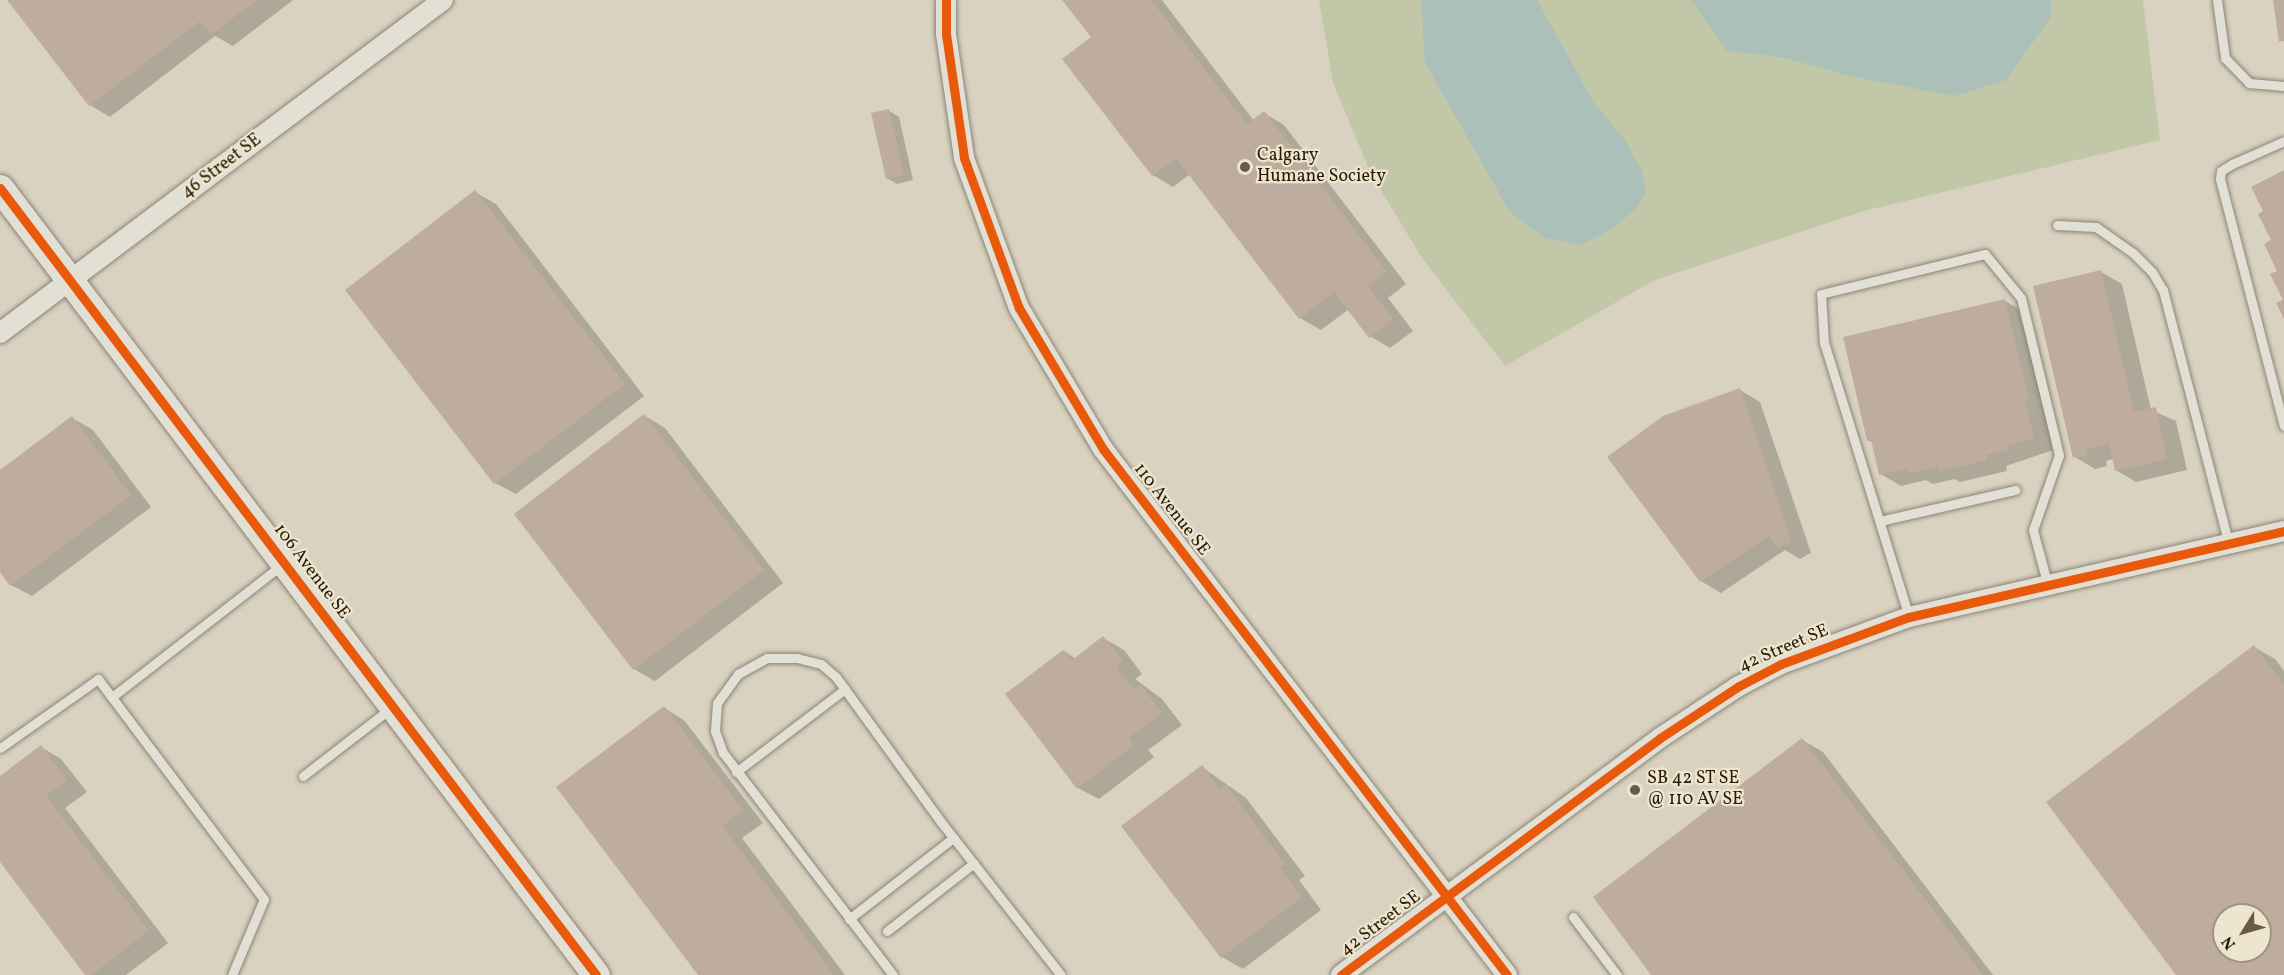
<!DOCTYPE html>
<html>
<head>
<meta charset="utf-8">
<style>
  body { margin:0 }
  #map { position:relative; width:2284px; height:975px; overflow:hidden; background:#dad2c0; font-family:Vollkorn,serif }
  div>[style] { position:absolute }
  .green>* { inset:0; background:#c2c8a7 }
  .water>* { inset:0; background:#aac0b8 }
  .shadow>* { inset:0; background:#0003 }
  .building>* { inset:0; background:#bead9e }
  .roads { filter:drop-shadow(0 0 2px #8b8578) drop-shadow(0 0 2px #8b8578) }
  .lane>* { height:9px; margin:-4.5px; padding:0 4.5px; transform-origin:4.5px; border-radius:4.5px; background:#e2dfd5 }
  .street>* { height:20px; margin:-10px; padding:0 10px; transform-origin:10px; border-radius:10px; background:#e2dfd5 }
  .secondary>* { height:27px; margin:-13.5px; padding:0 13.5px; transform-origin:13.5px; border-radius:13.5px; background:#e2dfd5 }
  .cycleway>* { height:9px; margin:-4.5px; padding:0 4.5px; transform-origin:4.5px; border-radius:4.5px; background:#e8590c }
  .dots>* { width:16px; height:16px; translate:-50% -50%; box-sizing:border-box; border:3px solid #ede5d0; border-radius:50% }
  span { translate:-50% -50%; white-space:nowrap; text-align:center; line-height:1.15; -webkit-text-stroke:4.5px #ede5d0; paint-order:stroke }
  .poi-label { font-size:18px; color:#2b1b02 }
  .left { translate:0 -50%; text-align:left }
  .street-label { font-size:18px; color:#2b1b02 }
  .north { position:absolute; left:2212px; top:903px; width:60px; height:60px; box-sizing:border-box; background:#ede5d0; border:2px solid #9f947e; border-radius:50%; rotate:233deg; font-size:16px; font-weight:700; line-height:24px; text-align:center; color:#2b1b02 }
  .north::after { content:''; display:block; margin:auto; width:21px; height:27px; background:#685b44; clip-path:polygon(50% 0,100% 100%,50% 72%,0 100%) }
</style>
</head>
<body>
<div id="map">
  <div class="green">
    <div style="clip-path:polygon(1319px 0,2143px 0,2160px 140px,1864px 211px,1655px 280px,1505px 366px,1422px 258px,1371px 174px,1333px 83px)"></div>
  </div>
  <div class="water">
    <div style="clip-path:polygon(1421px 0,1537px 0,1594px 103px,1625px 140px,1642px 171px,1646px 191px,1637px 208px,1613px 228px,1581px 245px,1545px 238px,1510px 212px,1425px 63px)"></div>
    <div style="clip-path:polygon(1691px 0,2051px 0,2051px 17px,2006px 80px,1954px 96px,1850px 76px,1781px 57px,1727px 51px)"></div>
  </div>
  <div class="shadow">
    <div style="clip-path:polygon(9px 0,293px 0,233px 46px,215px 36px,110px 117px,90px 105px)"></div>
    <div style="clip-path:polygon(1064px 0,1162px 0,1254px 121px,1264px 113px,1284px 125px,1406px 284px,1388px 298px,1413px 331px,1390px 348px,1370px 336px,1349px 309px,1321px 330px,1300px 318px,1190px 174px,1173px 187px,1153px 175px,1064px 59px,1093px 37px)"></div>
    <div style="clip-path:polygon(889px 111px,899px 117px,913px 180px,897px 184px,887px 178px)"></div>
    <div style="clip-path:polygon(475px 192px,496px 204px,644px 396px,516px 494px,495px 483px)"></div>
    <div style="clip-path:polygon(2101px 272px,2122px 284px,2151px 410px,2176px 421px,2187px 470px,2136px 482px,2116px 470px,2113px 459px,2106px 461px,2107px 466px,2095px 469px,2075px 457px)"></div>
    <div style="clip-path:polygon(2005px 301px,2026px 313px,2053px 450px,2006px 466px,2007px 471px,1960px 482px,1955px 479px,1933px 484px,1926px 480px,1901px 486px,1881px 474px,1873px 443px,1868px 440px)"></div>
    <div style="clip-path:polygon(1740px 390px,1760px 402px,1811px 553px,1800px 559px,1785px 550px,1721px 593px,1701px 581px)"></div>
    <div style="clip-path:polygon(645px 416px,665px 428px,783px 583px,655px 681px,634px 669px)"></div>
    <div style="clip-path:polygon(72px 418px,93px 430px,151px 507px,32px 596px,11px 585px,0 570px,0 472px)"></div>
    <div style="clip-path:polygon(1103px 638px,1124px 650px,1142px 674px,1135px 679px,1162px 699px,1182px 725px,1148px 750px,1154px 757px,1099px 799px,1078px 788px,1064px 651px,1076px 659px)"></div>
    <div style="clip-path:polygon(evenodd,2254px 647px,2275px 659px,2284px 671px,2284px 975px,2178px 975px,2254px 647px,2224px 915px,2260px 915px,2260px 951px,2224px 951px,2224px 915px)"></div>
    <div style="clip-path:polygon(664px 708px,684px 720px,763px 823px,742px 838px,845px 975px,699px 975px)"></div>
    <div style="clip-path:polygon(1802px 740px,1823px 752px,1993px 975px,1653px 975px)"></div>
    <div style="clip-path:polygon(41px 747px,61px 759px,87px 792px,65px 808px,168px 943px,126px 975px,87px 975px,0 860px,0 778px)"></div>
    <div style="clip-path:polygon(1202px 767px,1246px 798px,1305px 876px,1299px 880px,1321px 910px,1243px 969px,1222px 957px)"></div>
  </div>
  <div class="building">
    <div style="clip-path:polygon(7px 0,257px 0,211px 35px,200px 21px,89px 106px)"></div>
    <div style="clip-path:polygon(1062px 0,1151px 0,1247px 124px,1264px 111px,1387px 272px,1368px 286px,1393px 319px,1369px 338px,1334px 292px,1299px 319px,1176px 158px,1152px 176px,1062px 59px,1091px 37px)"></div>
    <div style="clip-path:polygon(2273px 0,2284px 0,2284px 41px,2279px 42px)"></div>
    <div style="clip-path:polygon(889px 109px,904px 175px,886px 179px,871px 113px)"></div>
    <div style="clip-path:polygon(2284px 170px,2284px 319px,2276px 303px,2283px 300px,2270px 274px,2277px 271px,2264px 244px,2271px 240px,2258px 214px,2263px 211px,2251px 187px)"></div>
    <div style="clip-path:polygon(475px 190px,625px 384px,494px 484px,345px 290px)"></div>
    <div style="clip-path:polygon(2101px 270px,2134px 412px,2156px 407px,2167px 459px,2115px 471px,2109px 444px,2086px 449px,2087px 455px,2073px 458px,2033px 286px)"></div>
    <div style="clip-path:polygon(2005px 299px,2029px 399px,2025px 400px,2034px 439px,2008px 445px,2009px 450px,1986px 455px,1987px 460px,1939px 471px,1938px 467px,1911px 473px,1907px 469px,1879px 475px,1871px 440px,1867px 441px,1843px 337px)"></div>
    <div style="clip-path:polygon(1740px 388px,1791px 541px,1778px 548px,1769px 536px,1700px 582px,1607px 457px,1663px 416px)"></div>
    <div style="clip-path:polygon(644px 414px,764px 570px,633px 670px,514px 514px)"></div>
    <div style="clip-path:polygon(72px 416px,131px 495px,10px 586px,0 572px,0 470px)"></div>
    <div style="clip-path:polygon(1103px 636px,1123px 661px,1116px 667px,1134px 690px,1141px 685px,1162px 713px,1129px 738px,1134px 745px,1077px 789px,1005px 694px,1063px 650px,1072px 660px)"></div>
    <div style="clip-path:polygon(evenodd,2254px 645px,2284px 685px,2284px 975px,2176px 975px,2046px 802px,2254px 645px,2224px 915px,2260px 915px,2260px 951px,2224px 951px,2224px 915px)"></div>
    <div style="clip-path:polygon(664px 706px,743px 810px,722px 826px,834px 975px,698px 975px,556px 787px)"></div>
    <div style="clip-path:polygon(1802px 738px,1983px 975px,1651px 975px,1593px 897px)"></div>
    <div style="clip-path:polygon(41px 745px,67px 780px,46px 796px,149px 931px,91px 975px,85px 975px,0 862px,0 776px)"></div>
    <div style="clip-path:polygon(1202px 765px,1220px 789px,1226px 785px,1285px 864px,1280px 868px,1302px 897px,1221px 958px,1121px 826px)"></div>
  </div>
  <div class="roads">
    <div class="lane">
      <div style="left:2217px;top:0;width:59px;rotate:82.1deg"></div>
      <div style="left:2225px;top:58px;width:35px;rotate:46deg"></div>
      <div style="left:2249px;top:83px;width:35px;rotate:5deg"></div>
      <div style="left:2284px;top:141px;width:57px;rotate:156.1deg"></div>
      <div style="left:2232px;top:164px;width:13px;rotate:148deg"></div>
      <div style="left:2221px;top:171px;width:8px;rotate:97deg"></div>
      <div style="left:2220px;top:179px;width:255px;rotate:75.5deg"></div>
      <div style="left:2057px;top:225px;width:39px;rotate:3deg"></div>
      <div style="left:2096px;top:227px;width:45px;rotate:35.1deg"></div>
      <div style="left:2133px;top:253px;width:27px;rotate:45deg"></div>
      <div style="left:2152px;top:272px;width:21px;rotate:59deg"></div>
      <div style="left:2163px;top:290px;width:263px;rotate:75.5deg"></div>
      <div style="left:1880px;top:521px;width:139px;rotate:-12.9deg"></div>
      <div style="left:1909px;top:617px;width:287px;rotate:-107.2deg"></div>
      <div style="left:1824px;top:343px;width:49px;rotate:-93.5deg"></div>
      <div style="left:1821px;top:294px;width:169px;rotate:-13.7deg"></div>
      <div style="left:1985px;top:254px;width:57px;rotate:50.7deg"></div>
      <div style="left:2021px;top:298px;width:162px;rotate:76.4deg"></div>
      <div style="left:2059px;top:455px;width:79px;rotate:109.1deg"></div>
      <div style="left:2033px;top:530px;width:58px;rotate:75deg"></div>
      <div style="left:112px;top:697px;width:217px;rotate:-37.9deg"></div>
      <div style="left:0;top:748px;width:120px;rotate:-35.1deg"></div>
      <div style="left:98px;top:679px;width:276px;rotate:53deg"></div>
      <div style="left:264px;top:899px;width:82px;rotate:112.8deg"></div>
      <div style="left:736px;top:772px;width:137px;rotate:-37.3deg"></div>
      <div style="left:303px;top:776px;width:111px;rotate:-37.7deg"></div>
      <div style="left:1573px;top:917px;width:73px;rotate:52.8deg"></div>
      <div style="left:849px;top:919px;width:132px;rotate:-37.9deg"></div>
      <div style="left:887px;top:931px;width:110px;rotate:-38deg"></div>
      <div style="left:893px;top:975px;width:280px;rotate:-127.4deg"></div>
      <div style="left:723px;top:753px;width:23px;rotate:-110deg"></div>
      <div style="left:715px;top:731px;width:28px;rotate:-86deg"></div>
      <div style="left:717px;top:703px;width:36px;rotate:-54deg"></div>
      <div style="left:738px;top:674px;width:33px;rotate:-29deg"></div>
      <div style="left:767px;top:658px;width:30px"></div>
      <div style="left:797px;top:658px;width:25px;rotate:14deg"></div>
      <div style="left:821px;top:664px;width:20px;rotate:41deg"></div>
      <div style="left:836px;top:677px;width:179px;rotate:54.1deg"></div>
      <div style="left:941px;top:822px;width:194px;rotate:51.9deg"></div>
    </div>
    <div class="street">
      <div style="left:946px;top:0;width:34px;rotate:90deg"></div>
      <div style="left:946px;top:34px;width:125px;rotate:81.7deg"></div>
      <div style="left:964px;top:158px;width:160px;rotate:69.9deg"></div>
      <div style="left:1019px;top:308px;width:164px;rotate:59.2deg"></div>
      <div style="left:1103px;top:449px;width:663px;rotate:52.47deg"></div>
      <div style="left:0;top:333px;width:554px;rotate:-36.93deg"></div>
      <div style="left:1341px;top:975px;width:397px;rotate:-36.6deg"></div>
      <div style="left:1660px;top:738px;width:95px;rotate:-33.4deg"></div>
      <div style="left:1739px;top:686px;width:47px;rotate:-27.6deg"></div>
      <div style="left:1781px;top:664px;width:136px;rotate:-20.2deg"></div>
      <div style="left:1909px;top:617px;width:385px;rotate:-12.9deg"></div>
    </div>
    <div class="secondary">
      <div style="left:0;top:188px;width:987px;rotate:52.86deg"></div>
    </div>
  </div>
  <div class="cycleway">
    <div style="left:946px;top:0;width:34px;rotate:90deg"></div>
    <div style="left:946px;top:34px;width:125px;rotate:81.7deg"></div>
    <div style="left:964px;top:158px;width:160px;rotate:69.9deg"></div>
    <div style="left:1019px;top:308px;width:164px;rotate:59.2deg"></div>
    <div style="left:1103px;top:449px;width:663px;rotate:52.47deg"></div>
    <div style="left:0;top:188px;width:987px;rotate:52.86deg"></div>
    <div style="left:1341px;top:975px;width:397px;rotate:-36.6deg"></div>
    <div style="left:1660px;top:738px;width:95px;rotate:-33.4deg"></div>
    <div style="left:1739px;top:686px;width:47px;rotate:-27.6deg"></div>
    <div style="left:1781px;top:664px;width:136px;rotate:-20.2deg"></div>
    <div style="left:1909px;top:617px;width:385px;rotate:-12.9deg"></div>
  </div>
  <div class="dots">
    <div style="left:1245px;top:167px;background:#685b44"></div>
    <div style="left:1635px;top:790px;background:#685b44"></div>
  </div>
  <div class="poi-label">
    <span class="left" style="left:1257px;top:167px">Calgary<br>Humane Society</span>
    <span class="left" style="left:1647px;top:790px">SB 42 ST SE<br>@ 110 AV SE</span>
  </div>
  <div class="street-label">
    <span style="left:222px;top:167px;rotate:-37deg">46 Street SE</span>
    <span style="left:1171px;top:510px;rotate:52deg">110 Avenue SE</span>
    <span style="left:311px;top:572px;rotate:53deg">106 Avenue SE</span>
    <span style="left:1784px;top:649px;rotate:-23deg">42 Street SE</span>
    <span style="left:1381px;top:924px;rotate:-37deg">42 Street SE</span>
  </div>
  <div class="north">N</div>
</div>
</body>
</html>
